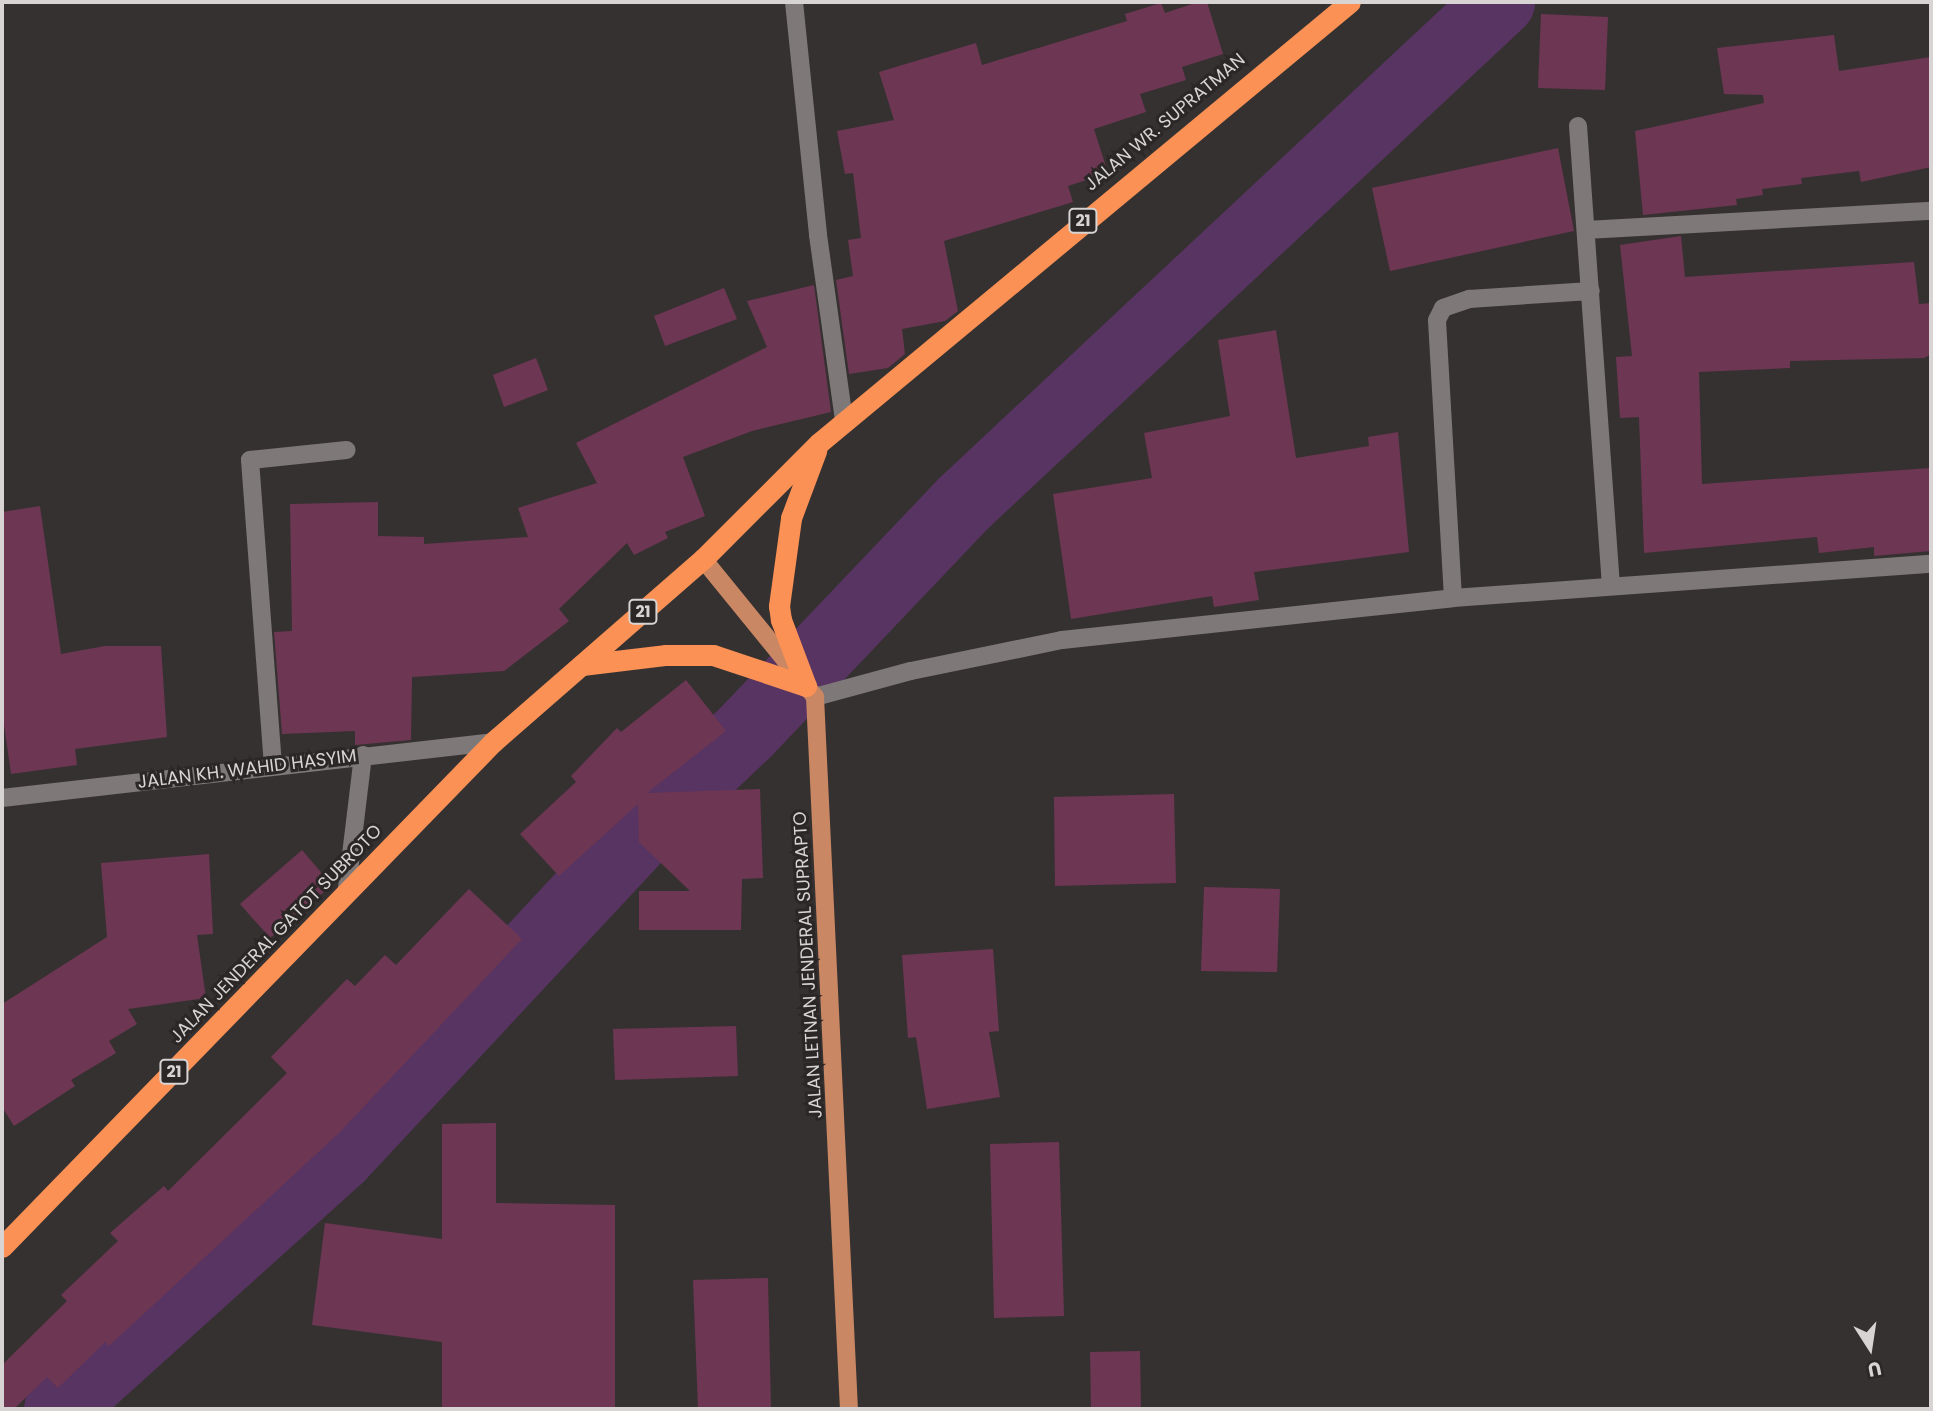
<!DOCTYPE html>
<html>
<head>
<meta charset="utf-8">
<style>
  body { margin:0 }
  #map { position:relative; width:1933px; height:1411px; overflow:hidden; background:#363131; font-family:Poppins,sans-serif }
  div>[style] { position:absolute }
  .river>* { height:70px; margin:-35px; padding:0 35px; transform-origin:35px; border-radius:35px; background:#583462 }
  .building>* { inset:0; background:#6d3653 }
  .minor>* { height:18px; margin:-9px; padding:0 9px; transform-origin:9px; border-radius:9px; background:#7e7878 }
  .major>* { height:18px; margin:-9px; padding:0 9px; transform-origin:9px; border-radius:9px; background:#c98763 }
  .highway>* { height:21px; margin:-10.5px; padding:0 10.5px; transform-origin:10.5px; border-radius:10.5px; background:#fb9155 }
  span { translate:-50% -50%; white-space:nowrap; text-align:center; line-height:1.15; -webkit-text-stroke:6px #2c2727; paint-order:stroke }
  .shield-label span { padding:2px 5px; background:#2c2727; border:2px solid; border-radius:5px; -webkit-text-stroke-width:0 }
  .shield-label { font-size:16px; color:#d8d4d4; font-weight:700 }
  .street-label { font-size:18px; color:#d8d4d4 }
  .frame { position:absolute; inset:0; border:4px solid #d8d4d4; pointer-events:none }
  .north { position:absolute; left:1835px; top:1313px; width:70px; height:70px; -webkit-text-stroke:5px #2c2727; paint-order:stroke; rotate:168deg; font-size:19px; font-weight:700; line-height:28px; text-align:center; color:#d8d4d4 }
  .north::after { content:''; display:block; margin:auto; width:24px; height:32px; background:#d8d4d4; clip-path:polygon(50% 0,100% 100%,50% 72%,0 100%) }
</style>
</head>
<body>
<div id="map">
  <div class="river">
    <div style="left:59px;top:1409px;width:377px;rotate:-42deg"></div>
    <div style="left:339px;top:1157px;width:455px;rotate:-47deg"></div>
    <div style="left:649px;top:824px;width:132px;rotate:-43.5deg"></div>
    <div style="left:745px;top:733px;width:318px;rotate:-46.4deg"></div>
    <div style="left:964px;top:503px;width:734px;rotate:-43.07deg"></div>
  </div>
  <div class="building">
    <div style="clip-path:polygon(1198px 2px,1207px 2px,1223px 54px,1182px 67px,1186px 80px,1140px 94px,1146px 112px,1094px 129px,1108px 173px,1068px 186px,1073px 202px,944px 241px,958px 311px,945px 321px,902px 329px,905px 354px,888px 368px,849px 374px,836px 280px,853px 276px,848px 240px,861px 238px,853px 173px,845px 174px,837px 131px,894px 120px,879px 72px,976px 43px,982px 65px,1127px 21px,1125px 14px,1161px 3px,1165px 13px)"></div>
    <div style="clip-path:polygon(1541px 14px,1608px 17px,1605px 90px,1538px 88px)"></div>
    <div style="clip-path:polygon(1834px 35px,1839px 71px,1931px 57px,1931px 167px,1861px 182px,1859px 171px,1801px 178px,1802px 184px,1762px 189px,1763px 195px,1736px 199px,1737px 205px,1643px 215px,1635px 131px,1764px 103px,1763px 95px,1724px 94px,1717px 48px)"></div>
    <div style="clip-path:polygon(1558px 148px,1574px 231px,1390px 271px,1372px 188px)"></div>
    <div style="clip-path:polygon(1681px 236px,1685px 277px,1914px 262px,1919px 304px,1931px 303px,1931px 354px,1924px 358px,1790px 361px,1790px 368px,1699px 372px,1702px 484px,1931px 468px,1931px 551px,1874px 556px,1874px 547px,1819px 553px,1817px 537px,1644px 553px,1639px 417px,1620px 418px,1616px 357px,1632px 356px,1620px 245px)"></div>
    <div style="clip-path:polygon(814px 285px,831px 412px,752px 431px,683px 457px,705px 516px,665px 532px,668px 538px,634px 555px,627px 543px,559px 609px,569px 621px,504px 671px,412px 677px,411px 740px,355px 745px,355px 731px,282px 734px,274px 632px,292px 631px,290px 504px,378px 502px,378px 536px,424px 537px,424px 544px,528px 537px,518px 508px,597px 483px,576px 443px,767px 347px,747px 301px)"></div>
    <div style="clip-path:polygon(724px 288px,737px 319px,665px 346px,654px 316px)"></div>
    <div style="clip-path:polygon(1276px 330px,1296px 458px,1369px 446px,1368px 437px,1398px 432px,1409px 552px,1254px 572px,1259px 600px,1214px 607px,1212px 596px,1071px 619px,1053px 494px,1152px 478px,1144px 433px,1230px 416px,1218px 340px)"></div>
    <div style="clip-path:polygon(536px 358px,548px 390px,504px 407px,493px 375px)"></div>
    <div style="clip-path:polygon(40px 506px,61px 654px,105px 646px,161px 646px,167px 737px,75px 749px,77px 765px,11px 774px,2px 710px,2px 512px)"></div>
    <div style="clip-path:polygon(686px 680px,726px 731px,647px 793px,760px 789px,763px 878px,742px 879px,741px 930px,639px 930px,639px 891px,690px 891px,639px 842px,638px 804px,559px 876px,520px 834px,576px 782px,571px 776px,617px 728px,621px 732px)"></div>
    <div style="clip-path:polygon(1174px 794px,1176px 883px,1055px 886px,1054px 797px)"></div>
    <div style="clip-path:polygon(302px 850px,332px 885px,270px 938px,240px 904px)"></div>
    <div style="clip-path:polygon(209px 854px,213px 934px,197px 935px,206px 998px,128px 1009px,137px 1024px,109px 1041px,116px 1053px,71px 1080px,75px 1086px,14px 1126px,2px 1107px,2px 1004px,107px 937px,101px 863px)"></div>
    <div style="clip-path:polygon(1204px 887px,1280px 889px,1277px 972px,1201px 971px)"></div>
    <div style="clip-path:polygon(469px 889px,522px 939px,339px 1133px,109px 1346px,105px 1342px,58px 1388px,47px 1377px,14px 1409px,2px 1409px,2px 1365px,67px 1301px,61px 1295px,118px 1241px,110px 1233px,164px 1186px,168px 1191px,287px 1073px,271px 1057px,347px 979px,355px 986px,385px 955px,396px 965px)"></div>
    <div style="clip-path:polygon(993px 949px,999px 1031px,989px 1032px,1000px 1097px,927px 1109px,916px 1037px,908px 1038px,902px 955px)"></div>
    <div style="clip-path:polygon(736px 1026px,738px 1076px,615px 1080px,613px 1029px)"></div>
    <div style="clip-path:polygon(496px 1123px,496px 1203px,615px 1205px,615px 1409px,442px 1409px,442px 1342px,312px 1325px,325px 1223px,442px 1239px,442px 1124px)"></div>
    <div style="clip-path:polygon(1059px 1142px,1064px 1316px,994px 1318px,990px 1144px)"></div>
    <div style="clip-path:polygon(768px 1278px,771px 1409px,698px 1409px,693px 1280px)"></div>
    <div style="clip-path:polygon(1140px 1351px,1141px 1409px,1091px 1409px,1090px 1352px)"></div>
  </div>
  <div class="minor">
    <div style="left:794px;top:2px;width:234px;rotate:84.1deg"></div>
    <div style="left:818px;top:235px;width:188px;rotate:82deg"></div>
    <div style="left:1578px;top:126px;width:461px;rotate:85.9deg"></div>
    <div style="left:1586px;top:230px;width:346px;rotate:-3.2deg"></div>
    <div style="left:1453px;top:598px;width:278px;rotate:-93.3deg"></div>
    <div style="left:1437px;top:320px;width:13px;rotate:-63deg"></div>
    <div style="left:1443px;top:308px;width:28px;rotate:-19deg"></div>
    <div style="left:1469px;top:299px;width:122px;rotate:-3.8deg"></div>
    <div style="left:815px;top:697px;width:99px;rotate:-15.2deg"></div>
    <div style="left:911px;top:671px;width:154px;rotate:-11.6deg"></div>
    <div style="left:1062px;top:640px;width:393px;rotate:-6.1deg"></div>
    <div style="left:1453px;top:598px;width:479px;rotate:-4.1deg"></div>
    <div style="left:273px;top:766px;width:307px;rotate:-94.3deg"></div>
    <div style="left:250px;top:460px;width:97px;rotate:-5.9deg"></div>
    <div style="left:2px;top:798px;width:494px;rotate:-6.5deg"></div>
    <div style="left:346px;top:896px;width:142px;rotate:-83.1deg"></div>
  </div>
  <div class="major">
    <div style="left:703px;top:559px;width:178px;rotate:50.9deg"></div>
    <div style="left:815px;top:697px;width:713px;rotate:87.27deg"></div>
  </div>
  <div class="highway">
    <div style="left:582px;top:665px;width:85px;rotate:-6.8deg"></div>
    <div style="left:666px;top:655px;width:47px"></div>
    <div style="left:713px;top:655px;width:98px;rotate:18.4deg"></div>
    <div style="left:806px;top:686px;width:71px;rotate:-110.7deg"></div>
    <div style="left:781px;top:620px;width:14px;rotate:-98deg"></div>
    <div style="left:779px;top:606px;width:89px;rotate:-82.2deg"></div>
    <div style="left:791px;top:518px;width:72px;rotate:-69.5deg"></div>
    <div style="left:2px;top:1247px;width:704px;rotate:-45.81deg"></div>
    <div style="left:493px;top:742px;width:279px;rotate:-41.1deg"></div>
    <div style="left:703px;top:559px;width:164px;rotate:-45deg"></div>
    <div style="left:819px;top:443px;width:690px;rotate:-39.71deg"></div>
  </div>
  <div class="shield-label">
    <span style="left:1083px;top:221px">21</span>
    <span style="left:643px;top:612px">21</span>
    <span style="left:174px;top:1072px">21</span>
  </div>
  <div class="street-label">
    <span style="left:1165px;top:122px;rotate:-40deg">JALAN WR. SUPRATMAN</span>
    <span style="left:247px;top:769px;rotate:-7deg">JALAN KH. WAHID HASYIM</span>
    <span style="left:276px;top:934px;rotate:-46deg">JALAN JENDERAL GATOT SUBROTO</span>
    <span style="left:808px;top:965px;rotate:-93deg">JALAN LETNAN JENDERAL SUPRAPTO</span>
  </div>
  <div class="frame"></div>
  <div class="north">U</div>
</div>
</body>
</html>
